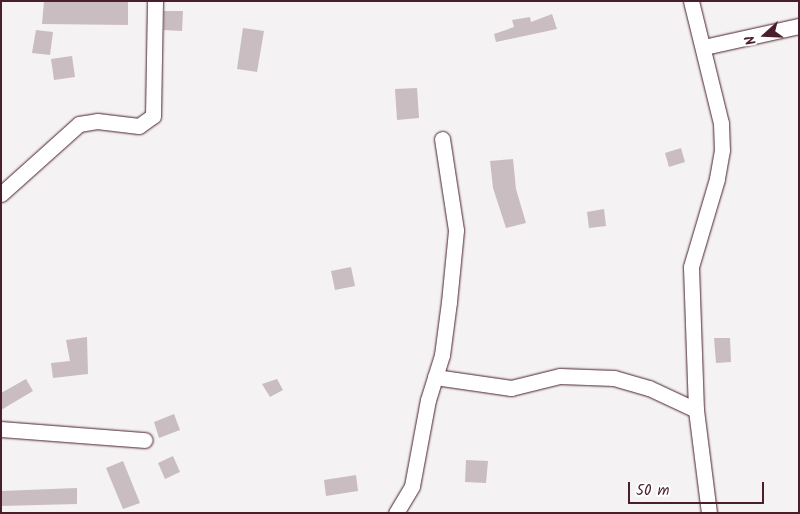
<!DOCTYPE html>
<html>
<head>
<meta charset="utf-8">
<style>
  body { margin:0 }
  #map { position:relative; width:800px; height:514px; overflow:hidden; background:#f4f2f2; font-family:Kalam,sans-serif }
  div>[style] { position:absolute }
  .building>* { inset:0; background:#cabdc1 }
  .roads { filter:drop-shadow(0 0 1px #4a1f2b) drop-shadow(0 0 1px #4a1f2b) }
  .minor>* { height:15px; margin:-7.5px; padding:0 7.5px; transform-origin:7.5px; border-radius:7.5px; background:#fff }
  span { translate:-50% -50%; white-space:nowrap; text-align:center; line-height:1.15; -webkit-text-stroke:4px #fff; paint-order:stroke }
  .frame { position:absolute; inset:0; border:2px solid #4a1f2b; pointer-events:none }
  .north { position:absolute; left:740px; top:10px; width:50px; height:50px; -webkit-text-stroke:4px #fff; paint-order:stroke; rotate:250deg; font-size:14px; font-weight:700; line-height:20px; text-align:center; color:#4a1f2b }
  .north::after { content:''; display:block; margin:auto; width:18px; height:22px; background:#4a1f2b; clip-path:polygon(50% 0,100% 100%,50% 72%,0 100%) }
  .scale { position:absolute; left:628px; top:482px; width:136px; height:22px; box-sizing:border-box; border:2px solid #4a1f2b; border-top:0; padding-left:6px; font-size:15px; line-height:18px; white-space:nowrap; color:#4a1f2b; -webkit-text-stroke:4px #fff; paint-order:stroke }
</style>
</head>
<body>
<div id="map">
  <div class="building">
    <div style="clip-path:polygon(44px 1px,128px 1px,128px 25px,42px 24px)"></div>
    <div style="clip-path:polygon(164px 11px,183px 11px,182px 31px,164px 30px)"></div>
    <div style="clip-path:polygon(552px 14px,557px 29px,496px 42px,494px 34px,514px 27px,512px 20px,530px 17px,531px 22px)"></div>
    <div style="clip-path:polygon(243px 28px,264px 31px,257px 72px,237px 69px)"></div>
    <div style="clip-path:polygon(36px 30px,53px 32px,50px 55px,32px 53px)"></div>
    <div style="clip-path:polygon(72px 56px,75px 77px,54px 80px,51px 59px)"></div>
    <div style="clip-path:polygon(417px 88px,419px 118px,397px 120px,395px 89px)"></div>
    <div style="clip-path:polygon(681px 148px,685px 162px,669px 167px,665px 153px)"></div>
    <div style="clip-path:polygon(513px 159px,516px 189px,526px 223px,506px 228px,493px 188px,490px 161px)"></div>
    <div style="clip-path:polygon(604px 209px,606px 226px,589px 228px,587px 212px)"></div>
    <div style="clip-path:polygon(351px 267px,355px 286px,335px 290px,331px 271px)"></div>
    <div style="clip-path:polygon(87px 337px,88px 374px,53px 378px,51px 363px,70px 361px,66px 340px)"></div>
    <div style="clip-path:polygon(714px 338px,730px 338px,731px 362px,716px 363px)"></div>
    <div style="clip-path:polygon(26px 379px,33px 391px,1px 410px,1px 393px)"></div>
    <div style="clip-path:polygon(277px 379px,283px 390px,270px 397px,262px 384px)"></div>
    <div style="clip-path:polygon(174px 414px,180px 430px,159px 438px,154px 422px)"></div>
    <div style="clip-path:polygon(173px 456px,180px 472px,165px 479px,158px 463px)"></div>
    <div style="clip-path:polygon(466px 460px,488px 461px,486px 483px,465px 482px)"></div>
    <div style="clip-path:polygon(123px 461px,140px 503px,123px 509px,106px 468px)"></div>
    <div style="clip-path:polygon(356px 475px,358px 491px,326px 496px,324px 480px)"></div>
    <div style="clip-path:polygon(77px 488px,77px 504px,1px 506px,1px 491px)"></div>
  </div>
  <div class="roads">
    <div class="minor">
      <div style="left:691px;top:1px;width:126px;rotate:76.2deg"></div>
      <div style="left:721px;top:123px;width:27px;rotate:88deg"></div>
      <div style="left:722px;top:150px;width:29px;rotate:100deg"></div>
      <div style="left:717px;top:179px;width:92px;rotate:106.5deg"></div>
      <div style="left:691px;top:267px;width:143px;rotate:88deg"></div>
      <div style="left:696px;top:410px;width:104px;rotate:82.8deg"></div>
      <div style="left:704px;top:47px;width:97px;rotate:-12.5deg"></div>
      <div style="left:1px;top:194px;width:105px;rotate:-41.9deg"></div>
      <div style="left:79px;top:124px;width:18px;rotate:-9deg"></div>
      <div style="left:97px;top:121px;width:42px;rotate:6.8deg"></div>
      <div style="left:139px;top:126px;width:17px;rotate:-36deg"></div>
      <div style="left:153px;top:116px;width:115px;rotate:-89deg"></div>
      <div style="left:435px;top:377px;width:77px;rotate:8.2deg"></div>
      <div style="left:511px;top:388px;width:50px;rotate:-13.8deg"></div>
      <div style="left:560px;top:376px;width:54px;rotate:2.1deg"></div>
      <div style="left:614px;top:378px;width:36px;rotate:16deg"></div>
      <div style="left:649px;top:388px;width:52px;rotate:25.1deg"></div>
      <div style="left:1px;top:429px;width:144px;rotate:4.4deg"></div>
      <div style="left:396px;top:513px;width:31px;rotate:-59deg"></div>
      <div style="left:412px;top:486px;width:87px;rotate:-79.5deg"></div>
      <div style="left:428px;top:400px;width:47px;rotate:-72.7deg"></div>
      <div style="left:442px;top:355px;width:53px;rotate:-82.5deg"></div>
      <div style="left:449px;top:302px;width:72px;rotate:-84.4deg"></div>
      <div style="left:456px;top:230px;width:92px;rotate:-98.7deg"></div>
    </div>
  </div>
  <div class="frame"></div>
  <div class="north">N</div>
  <div class="scale">50 m</div>
</div>
</body>
</html>
